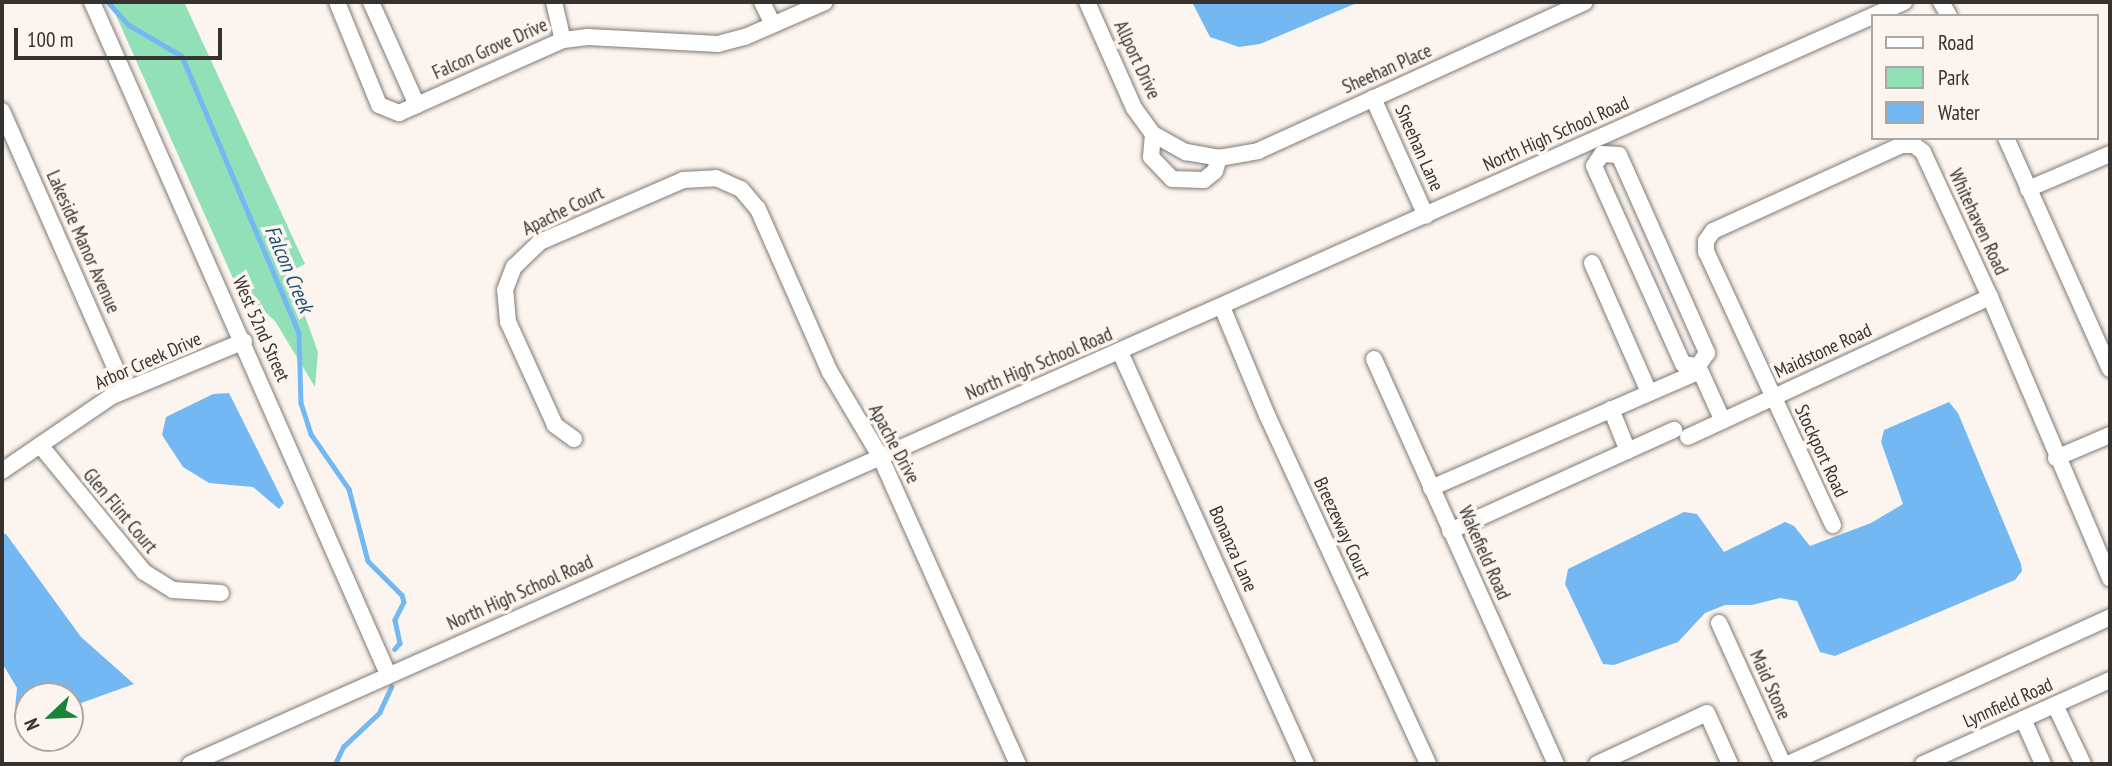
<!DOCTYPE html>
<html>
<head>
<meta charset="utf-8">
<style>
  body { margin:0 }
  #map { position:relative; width:2112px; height:766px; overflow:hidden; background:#fcf5ef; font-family:"PT Sans Narrow",sans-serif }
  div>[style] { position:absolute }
  .green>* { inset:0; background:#92e0b8 }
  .water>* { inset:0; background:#73b8f3 }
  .stream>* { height:4.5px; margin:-2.25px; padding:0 2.25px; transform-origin:2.25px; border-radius:2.25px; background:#73b8f3 }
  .roads { filter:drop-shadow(0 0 2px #807a75) drop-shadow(0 0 2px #807a75) }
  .minor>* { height:16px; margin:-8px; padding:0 8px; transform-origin:8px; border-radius:8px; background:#fff }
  span { translate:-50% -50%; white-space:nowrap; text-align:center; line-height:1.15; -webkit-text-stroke:7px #fcf5ef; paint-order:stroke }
  .street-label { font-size:19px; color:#353230 }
  .water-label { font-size:21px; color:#1d4f76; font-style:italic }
  .frame { position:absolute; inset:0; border:4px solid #353230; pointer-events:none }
  .legend { position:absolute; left:1871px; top:14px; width:228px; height:126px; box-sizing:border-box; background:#fcf5ef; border:2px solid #aca7a3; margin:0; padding:9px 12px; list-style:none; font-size:21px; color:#353230 }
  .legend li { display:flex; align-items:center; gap:14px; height:35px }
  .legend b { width:35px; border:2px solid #aca7a3 }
  .north { position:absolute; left:14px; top:682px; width:70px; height:70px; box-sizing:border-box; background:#fcf5ef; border:2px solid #aca7a3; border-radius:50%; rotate:247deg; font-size:19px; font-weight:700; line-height:28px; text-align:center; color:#353230 }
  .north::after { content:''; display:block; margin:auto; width:24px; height:32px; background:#18843a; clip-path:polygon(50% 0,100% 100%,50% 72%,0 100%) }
  .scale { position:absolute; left:14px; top:28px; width:208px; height:32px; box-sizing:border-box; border:4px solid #353230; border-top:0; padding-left:9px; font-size:21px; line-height:24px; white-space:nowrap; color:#353230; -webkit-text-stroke:5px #fcf5ef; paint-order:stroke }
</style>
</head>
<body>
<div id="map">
  <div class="green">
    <div style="clip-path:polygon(110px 2px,184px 2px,305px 264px,289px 272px,318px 352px,315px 387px,275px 321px,236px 285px)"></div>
  </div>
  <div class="water">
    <div style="clip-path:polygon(1192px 2px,1359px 2px,1260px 44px,1239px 47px,1210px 37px)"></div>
    <div style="clip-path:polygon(229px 393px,284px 503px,279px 509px,253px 487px,209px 483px,183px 467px,162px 435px,166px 417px,213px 394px)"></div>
    <div style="clip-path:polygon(1949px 402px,1958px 413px,2021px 564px,2022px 571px,2015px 580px,1835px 656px,1820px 652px,1797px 601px,1780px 598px,1752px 605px,1725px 605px,1705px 613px,1678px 642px,1614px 665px,1603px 664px,1565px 584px,1568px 569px,1684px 512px,1697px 514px,1724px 552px,1785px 522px,1794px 526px,1810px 546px,1871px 523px,1903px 504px,1881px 442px,1884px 430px)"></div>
    <div style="clip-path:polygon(2px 534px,6px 534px,81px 637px,134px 684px,70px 707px,70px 696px,28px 696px,28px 722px,23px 724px,15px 709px,17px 688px,2px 663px)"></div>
  </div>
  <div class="stream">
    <div style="left:108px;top:2px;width:31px;rotate:48deg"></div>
    <div style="left:129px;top:25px;width:61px;rotate:30.3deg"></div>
    <div style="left:182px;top:56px;width:301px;rotate:67.1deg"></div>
    <div style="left:299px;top:333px;width:70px;rotate:88.4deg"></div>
    <div style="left:301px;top:403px;width:33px;rotate:72deg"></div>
    <div style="left:311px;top:434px;width:67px;rotate:55.4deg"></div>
    <div style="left:349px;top:489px;width:74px;rotate:75.2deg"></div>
    <div style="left:368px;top:561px;width:48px;rotate:45deg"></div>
    <div style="left:402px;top:595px;width:7px;rotate:74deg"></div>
    <div style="left:404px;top:602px;width:20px;rotate:117deg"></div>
    <div style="left:395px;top:620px;width:24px;rotate:78deg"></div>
    <div style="left:400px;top:643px;width:8px;rotate:130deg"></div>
    <div style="left:335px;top:764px;width:19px;rotate:-65deg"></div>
    <div style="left:343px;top:747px;width:50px;rotate:-43.4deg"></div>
    <div style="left:379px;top:713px;width:29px;rotate:-65deg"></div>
  </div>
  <div class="roads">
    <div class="minor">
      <div style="left:92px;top:2px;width:734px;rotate:66.23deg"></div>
      <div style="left:337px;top:2px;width:111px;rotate:67.8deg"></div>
      <div style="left:379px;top:105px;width:22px;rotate:22deg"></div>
      <div style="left:399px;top:113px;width:20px;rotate:-24deg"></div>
      <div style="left:417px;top:105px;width:113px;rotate:-114.1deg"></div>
      <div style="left:554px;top:2px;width:39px;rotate:77deg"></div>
      <div style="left:762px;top:2px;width:25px;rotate:64deg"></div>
      <div style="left:1087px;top:2px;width:116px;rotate:66.1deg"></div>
      <div style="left:1134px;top:108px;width:32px;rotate:54deg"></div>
      <div style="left:1153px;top:134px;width:38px;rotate:29deg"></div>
      <div style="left:1186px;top:152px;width:34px;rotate:10deg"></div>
      <div style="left:1219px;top:158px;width:40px;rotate:-10deg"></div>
      <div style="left:1258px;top:151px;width:359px;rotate:-24.5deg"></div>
      <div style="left:1941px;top:2px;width:16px;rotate:60deg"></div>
      <div style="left:1373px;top:98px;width:129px;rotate:65.8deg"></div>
      <div style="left:417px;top:105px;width:160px;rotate:-24deg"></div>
      <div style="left:563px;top:40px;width:25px;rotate:-7deg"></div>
      <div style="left:588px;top:37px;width:130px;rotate:3.1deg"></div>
      <div style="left:718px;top:44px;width:28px;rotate:-15deg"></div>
      <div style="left:745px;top:37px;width:87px;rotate:-23.6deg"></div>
      <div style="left:2px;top:111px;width:305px;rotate:66.2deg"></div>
      <div style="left:1153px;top:134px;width:23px;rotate:95deg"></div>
      <div style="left:1151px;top:157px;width:30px;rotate:46deg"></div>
      <div style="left:1172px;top:179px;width:32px;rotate:2deg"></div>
      <div style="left:1204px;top:180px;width:14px;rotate:-39deg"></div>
      <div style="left:1215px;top:171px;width:14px;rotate:-73deg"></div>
      <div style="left:2006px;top:138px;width:253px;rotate:65.8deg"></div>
      <div style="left:1602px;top:154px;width:17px;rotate:3deg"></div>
      <div style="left:1619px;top:155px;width:217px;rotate:66deg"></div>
      <div style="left:1707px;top:353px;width:16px;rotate:125deg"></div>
      <div style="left:1602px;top:154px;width:14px;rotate:124deg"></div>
      <div style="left:1594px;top:166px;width:217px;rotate:65.8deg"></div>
      <div style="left:1683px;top:364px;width:15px;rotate:8deg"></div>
      <div style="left:2028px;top:189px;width:89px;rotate:-23.1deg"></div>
      <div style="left:1592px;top:263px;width:141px;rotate:66.2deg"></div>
      <div style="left:1222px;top:307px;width:117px;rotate:67.4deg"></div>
      <div style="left:1267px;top:415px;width:384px;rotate:65.2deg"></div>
      <div style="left:1120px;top:352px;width:452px;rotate:65.7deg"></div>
      <div style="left:1374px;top:359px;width:444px;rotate:65.8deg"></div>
      <div style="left:1698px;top:366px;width:60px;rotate:65.6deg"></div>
      <div style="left:1611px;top:409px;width:45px;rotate:68deg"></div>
      <div style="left:1688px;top:437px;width:333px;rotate:-24.9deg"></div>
      <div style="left:574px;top:439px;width:24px;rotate:-144deg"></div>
      <div style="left:555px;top:425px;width:113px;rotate:-114.5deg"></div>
      <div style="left:508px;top:322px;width:32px;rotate:-95deg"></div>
      <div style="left:505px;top:290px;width:25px;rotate:-69deg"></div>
      <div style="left:514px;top:267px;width:36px;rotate:-44deg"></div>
      <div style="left:540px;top:242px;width:156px;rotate:-23.4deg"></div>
      <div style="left:683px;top:180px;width:33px;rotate:-3deg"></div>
      <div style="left:716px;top:178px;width:27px;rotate:24deg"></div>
      <div style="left:741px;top:189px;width:26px;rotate:50deg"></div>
      <div style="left:758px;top:209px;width:178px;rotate:66.2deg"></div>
      <div style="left:830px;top:372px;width:98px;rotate:59.2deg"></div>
      <div style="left:880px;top:456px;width:338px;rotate:65.9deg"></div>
      <div style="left:40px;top:445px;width:164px;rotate:50.7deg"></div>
      <div style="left:144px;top:572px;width:34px;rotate:32deg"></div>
      <div style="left:173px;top:590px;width:48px;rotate:3.6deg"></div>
      <div style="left:2056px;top:458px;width:59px;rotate:-23.1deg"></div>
      <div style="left:2px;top:471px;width:133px;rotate:-34.3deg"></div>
      <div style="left:112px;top:396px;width:143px;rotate:-22.6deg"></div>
      <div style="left:1431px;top:488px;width:293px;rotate:-23.5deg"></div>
      <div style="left:1833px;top:525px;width:301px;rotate:-114.9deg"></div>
      <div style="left:1706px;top:252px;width:11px;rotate:-90deg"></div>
      <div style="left:1706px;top:241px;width:12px;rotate:-55deg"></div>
      <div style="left:1713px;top:231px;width:208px;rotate:-24.5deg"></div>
      <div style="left:1902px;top:145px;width:12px"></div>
      <div style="left:1914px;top:145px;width:11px;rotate:38deg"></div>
      <div style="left:1923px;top:152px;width:160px;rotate:65.2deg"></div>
      <div style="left:1990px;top:297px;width:306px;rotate:66.9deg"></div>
      <div style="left:1450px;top:531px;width:246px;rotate:-24.3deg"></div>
      <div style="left:1719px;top:623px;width:155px;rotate:65.6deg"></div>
      <div style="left:2055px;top:705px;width:65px;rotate:64.6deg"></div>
      <div style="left:2023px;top:719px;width:49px;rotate:66deg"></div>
      <div style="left:190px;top:764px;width:1876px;rotate:-23.97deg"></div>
      <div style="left:1597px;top:764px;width:121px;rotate:-24.9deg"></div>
      <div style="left:1707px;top:713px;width:56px;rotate:65.7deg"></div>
      <div style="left:1788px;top:764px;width:354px;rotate:-24.5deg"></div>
      <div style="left:1923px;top:764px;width:205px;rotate:-24.2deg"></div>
    </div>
  </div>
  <div class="street-label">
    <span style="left:490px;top:49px;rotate:-24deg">Falcon Grove Drive</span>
    <span style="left:1137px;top:60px;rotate:65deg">Allport Drive</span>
    <span style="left:1387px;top:69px;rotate:-24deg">Sheehan Place</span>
    <span style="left:1556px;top:134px;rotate:-24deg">North High School Road</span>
    <span style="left:1419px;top:148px;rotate:66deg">Sheehan Lane</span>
    <span style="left:563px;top:211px;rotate:-26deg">Apache Court</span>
    <span style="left:1978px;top:222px;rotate:65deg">Whitehaven Road</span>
    <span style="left:83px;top:242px;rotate:66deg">Lakeside Manor Avenue</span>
    <span style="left:261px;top:329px;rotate:66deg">West 52nd Street</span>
    <span style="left:1823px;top:351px;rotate:-25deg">Maidstone Road</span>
    <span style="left:148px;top:361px;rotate:-24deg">Arbor Creek Drive</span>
    <span style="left:1039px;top:364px;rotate:-23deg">North High School Road</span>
    <span style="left:894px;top:444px;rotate:62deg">Apache Drive</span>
    <span style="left:1821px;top:451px;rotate:65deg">Stockport Road</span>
    <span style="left:120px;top:511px;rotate:50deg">Glen Flint Court</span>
    <span style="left:1342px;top:528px;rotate:65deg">Breezeway Court</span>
    <span style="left:1233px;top:549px;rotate:66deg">Bonanza Lane</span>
    <span style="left:1484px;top:553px;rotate:66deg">Wakefield Road</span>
    <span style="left:520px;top:593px;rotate:-24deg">North High School Road</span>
    <span style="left:1770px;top:685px;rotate:66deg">Maid Stone</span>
    <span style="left:2008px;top:703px;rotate:-24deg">Lynnfield Road</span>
  </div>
  <div class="water-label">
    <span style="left:289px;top:269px;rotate:67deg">Falcon Creek</span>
  </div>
  <div class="frame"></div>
  <ul class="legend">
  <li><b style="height:9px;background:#fff"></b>Road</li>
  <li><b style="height:19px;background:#92e0b8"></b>Park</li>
  <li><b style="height:19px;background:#73b8f3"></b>Water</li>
  </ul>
  <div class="north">N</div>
  <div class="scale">100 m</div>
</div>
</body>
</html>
